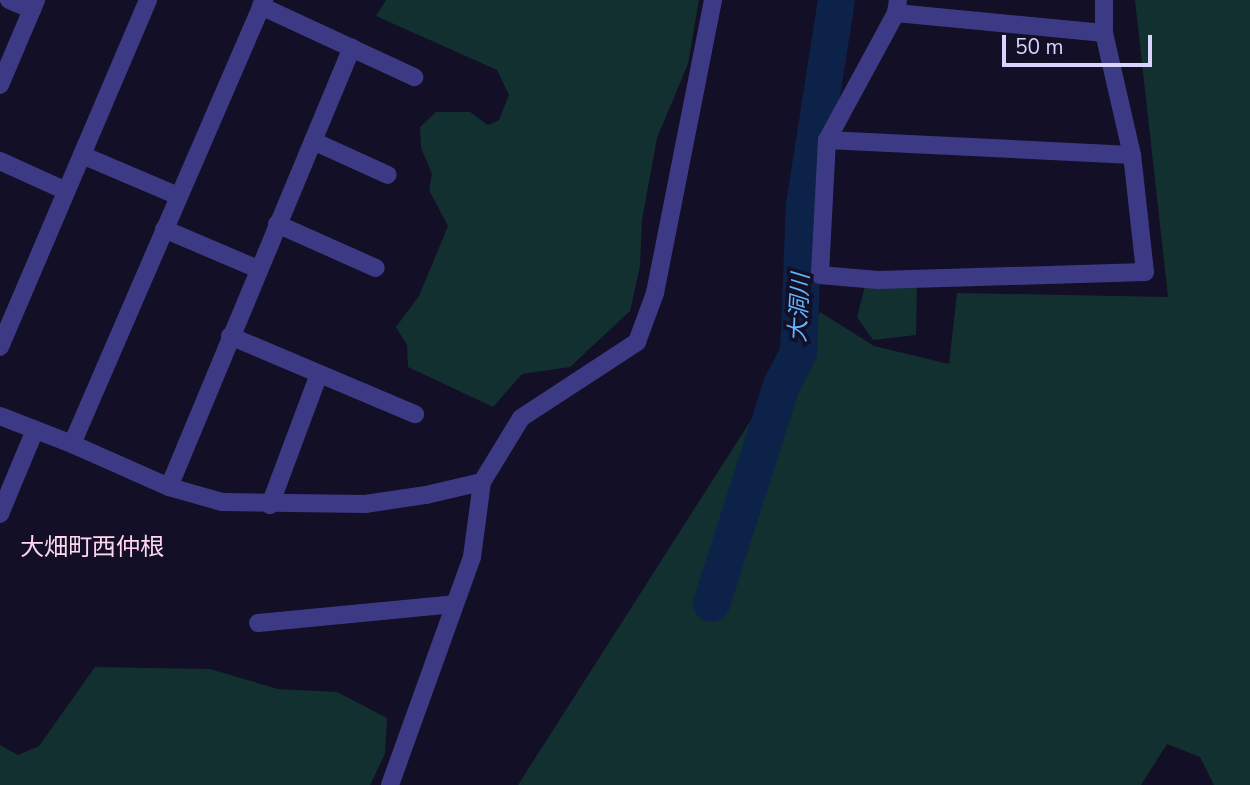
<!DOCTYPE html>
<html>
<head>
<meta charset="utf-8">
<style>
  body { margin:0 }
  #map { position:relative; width:1250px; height:785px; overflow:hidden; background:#130f26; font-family:"Nunito Sans","Noto Sans JP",sans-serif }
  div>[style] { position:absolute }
  .green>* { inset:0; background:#12302f }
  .river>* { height:37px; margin:-18.5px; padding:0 18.5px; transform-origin:18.5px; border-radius:18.5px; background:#0c2248 }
  .minor>* { height:18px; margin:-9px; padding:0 9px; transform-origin:9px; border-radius:9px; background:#3d3a85 }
  .tertiary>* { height:18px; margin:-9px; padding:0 9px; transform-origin:9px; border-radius:9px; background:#3d3a85 }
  span { translate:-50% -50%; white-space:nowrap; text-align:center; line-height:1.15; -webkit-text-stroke:7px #130f26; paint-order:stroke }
  .water-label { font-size:23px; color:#62b6ff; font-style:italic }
  .quarter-label { font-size:24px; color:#ffd6f0 }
  .scale { position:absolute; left:1002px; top:35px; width:150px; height:32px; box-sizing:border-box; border:4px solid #d9d4ff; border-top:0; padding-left:9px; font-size:21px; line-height:24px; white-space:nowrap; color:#d9d4ff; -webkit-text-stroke:5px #130f26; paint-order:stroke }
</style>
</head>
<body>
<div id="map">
  <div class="green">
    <div style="clip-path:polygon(386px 0,699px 0,688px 64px,657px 138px,642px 220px,640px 266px,630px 311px,570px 367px,522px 374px,493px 407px,408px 367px,407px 345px,396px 327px,419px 296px,448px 226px,429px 190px,432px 174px,421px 148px,420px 127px,436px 112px,470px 112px,488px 125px,499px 120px,509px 95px,497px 70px,376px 16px)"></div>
    <div style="clip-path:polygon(1135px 0,1250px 0,1250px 785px,1214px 785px,1200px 757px,1167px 744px,1141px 785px,518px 785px,820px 312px,874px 346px,949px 364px,957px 293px,1168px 297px)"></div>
    <div style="clip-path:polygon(917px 284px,916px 335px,873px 340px,857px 317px,865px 286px)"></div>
    <div style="clip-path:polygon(95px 667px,210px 669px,278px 689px,337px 692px,387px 718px,385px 754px,370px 785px,0 785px,0 745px,18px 755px,39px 746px)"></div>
  </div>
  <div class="river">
    <div style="left:711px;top:603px;width:229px;rotate:-72.2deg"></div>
    <div style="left:781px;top:385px;width:37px;rotate:-63deg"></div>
    <div style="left:798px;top:352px;width:148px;rotate:-87.7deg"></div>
    <div style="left:804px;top:204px;width:206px;rotate:-81.1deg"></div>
  </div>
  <div class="minor">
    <div style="left:9px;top:0;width:25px;rotate:23deg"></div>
    <div style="left:898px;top:0;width:13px;rotate:99deg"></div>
    <div style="left:896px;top:13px;width:145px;rotate:118.5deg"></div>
    <div style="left:827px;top:140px;width:135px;rotate:93deg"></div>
    <div style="left:820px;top:275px;width:58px;rotate:4.9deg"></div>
    <div style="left:878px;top:280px;width:267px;rotate:-1.7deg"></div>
    <div style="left:1145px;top:272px;width:118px;rotate:-96.3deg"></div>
    <div style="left:1132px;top:155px;width:125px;rotate:-102.9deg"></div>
    <div style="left:1104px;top:33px;width:33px;rotate:-90deg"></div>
    <div style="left:261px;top:6px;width:169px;rotate:24.9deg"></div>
    <div style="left:896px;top:13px;width:209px;rotate:5.5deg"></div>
    <div style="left:0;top:85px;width:92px;rotate:-67deg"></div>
    <div style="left:827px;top:140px;width:305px;rotate:2.8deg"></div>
    <div style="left:313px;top:141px;width:82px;rotate:24.4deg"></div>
    <div style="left:82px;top:155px;width:104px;rotate:23.1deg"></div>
    <div style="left:0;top:161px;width:72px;rotate:24.4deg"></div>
    <div style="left:277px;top:224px;width:108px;rotate:24deg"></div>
    <div style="left:164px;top:229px;width:102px;rotate:23.1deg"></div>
    <div style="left:655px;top:293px;width:299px;rotate:-78.8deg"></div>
    <div style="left:230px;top:336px;width:201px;rotate:22.9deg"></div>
    <div style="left:0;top:347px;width:377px;rotate:-66.9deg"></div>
    <div style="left:72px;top:444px;width:484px;rotate:-66.6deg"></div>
    <div style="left:169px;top:487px;width:476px;rotate:-67.4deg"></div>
    <div style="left:270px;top:505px;width:140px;rotate:-69.5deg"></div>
    <div style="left:0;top:514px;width:91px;rotate:-67.4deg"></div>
    <div style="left:258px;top:623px;width:197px;rotate:-5.5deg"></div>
  </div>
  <div class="tertiary">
    <div style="left:0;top:416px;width:77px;rotate:21.3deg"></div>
    <div style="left:72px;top:444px;width:106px;rotate:23.9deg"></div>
    <div style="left:169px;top:487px;width:55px;rotate:15.8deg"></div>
    <div style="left:222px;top:502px;width:143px;rotate:0.8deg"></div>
    <div style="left:365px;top:504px;width:62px;rotate:-8.4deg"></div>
    <div style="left:426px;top:495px;width:57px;rotate:-13.1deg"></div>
    <div style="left:390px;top:785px;width:242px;rotate:-70.2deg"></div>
    <div style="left:472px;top:557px;width:76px;rotate:-82.4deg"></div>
    <div style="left:482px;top:482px;width:75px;rotate:-58.6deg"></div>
    <div style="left:521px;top:418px;width:139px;rotate:-33.2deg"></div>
    <div style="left:637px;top:342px;width:52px;rotate:-69.8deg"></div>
  </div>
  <div class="water-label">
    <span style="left:800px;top:308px;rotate:-87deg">大洞川</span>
  </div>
  <div class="quarter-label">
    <span style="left:92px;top:548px">大畑町西仲根</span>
  </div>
  <div class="scale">50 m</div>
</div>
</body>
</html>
